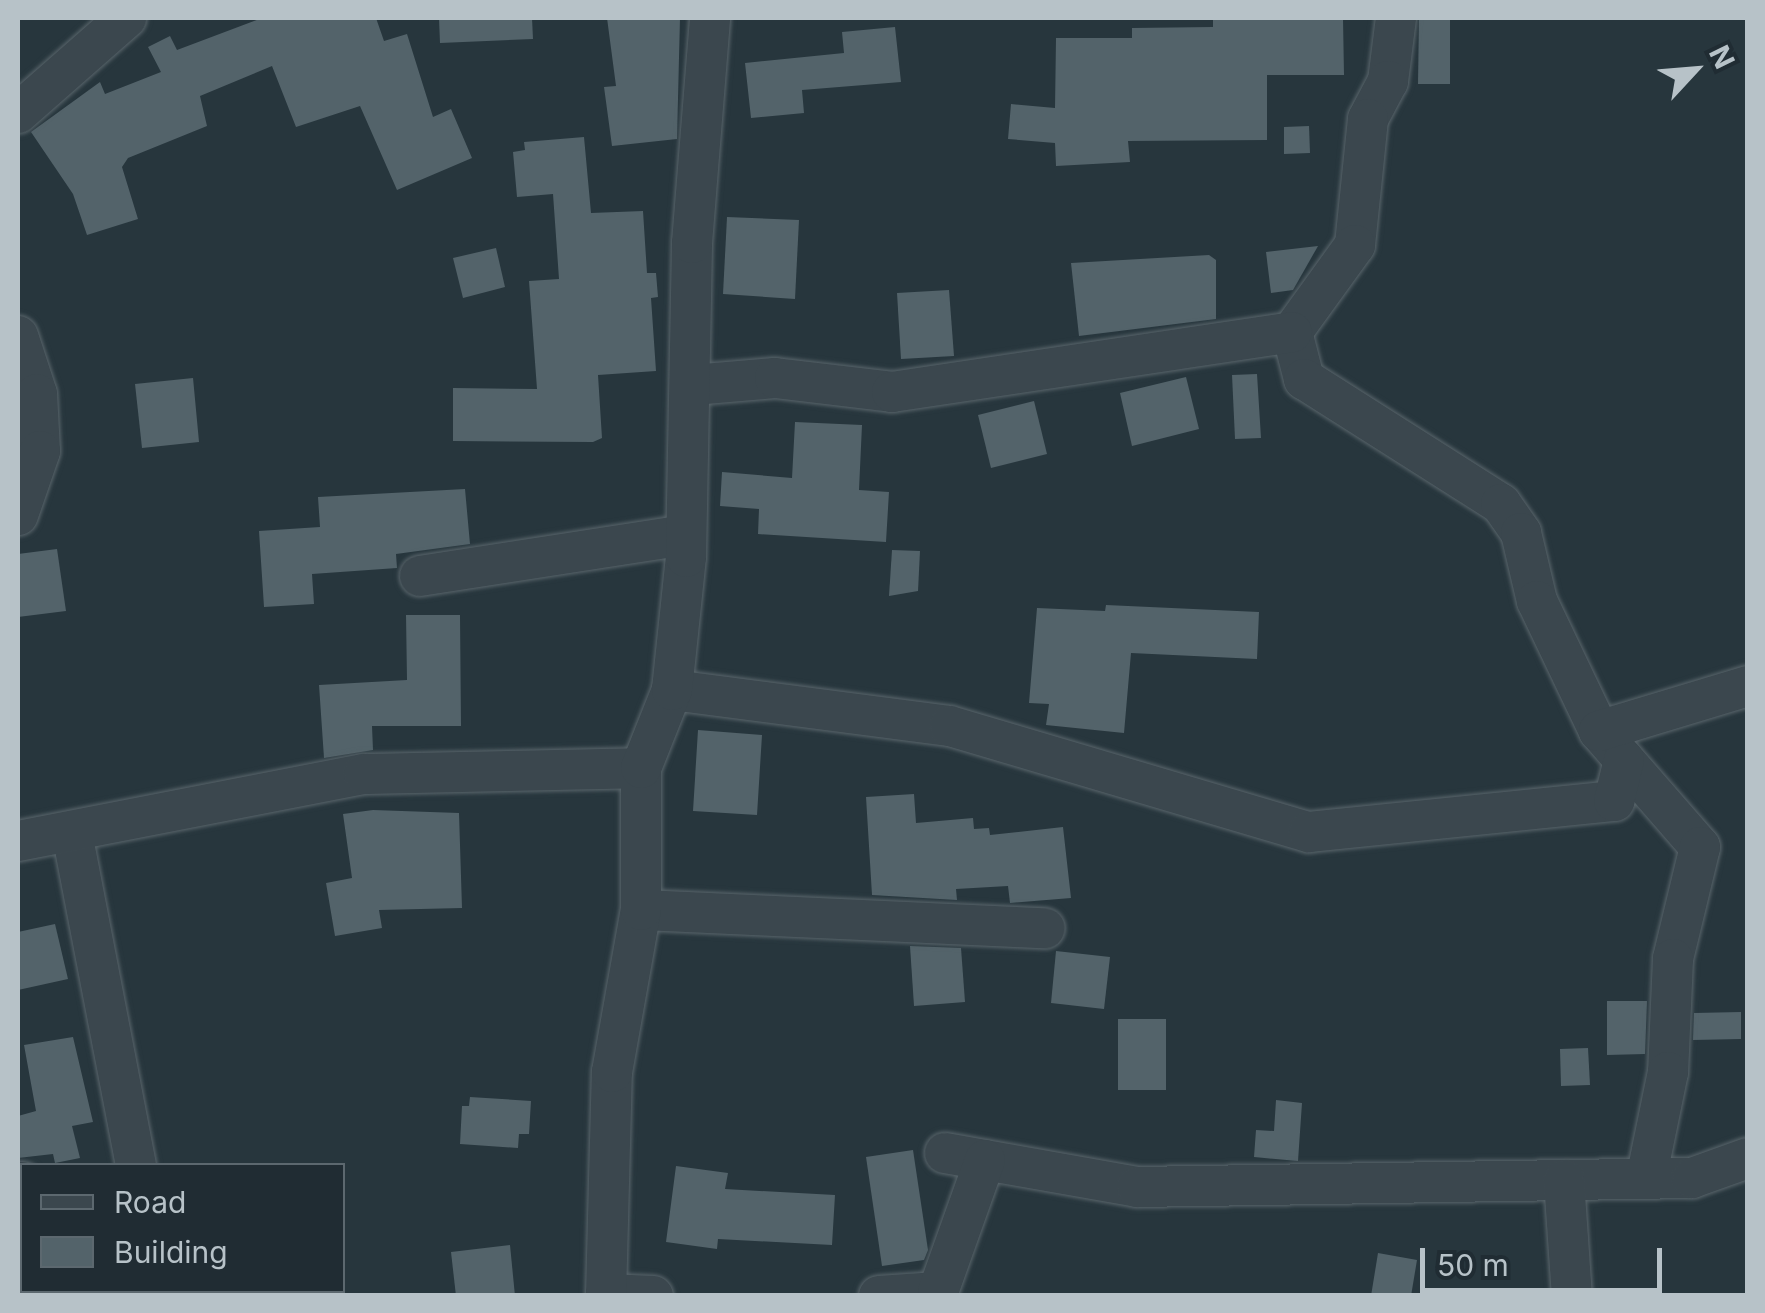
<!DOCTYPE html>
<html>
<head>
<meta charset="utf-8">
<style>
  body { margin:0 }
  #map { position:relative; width:1765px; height:1313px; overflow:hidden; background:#27363d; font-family:Inter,sans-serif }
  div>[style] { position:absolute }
  .building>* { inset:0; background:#53636a }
  .roads { filter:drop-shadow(0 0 2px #59656b) drop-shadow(0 0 2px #59656b) }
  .minor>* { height:40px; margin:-20px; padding:0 20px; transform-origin:20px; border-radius:20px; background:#3b474e }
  span { translate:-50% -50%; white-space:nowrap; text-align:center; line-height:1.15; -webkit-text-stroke:9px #202c33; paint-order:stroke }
  .frame { position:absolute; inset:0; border:20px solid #b7c2c8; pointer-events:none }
  .legend { position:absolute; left:20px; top:1163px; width:325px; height:130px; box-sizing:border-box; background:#202c33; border:2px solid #5c686f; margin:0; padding:12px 18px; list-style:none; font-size:30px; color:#b7c2c8 }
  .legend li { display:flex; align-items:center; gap:20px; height:50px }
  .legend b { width:50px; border:2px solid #5c686f }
  .north { position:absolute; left:1645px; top:20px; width:100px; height:100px; -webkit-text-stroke:8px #202c33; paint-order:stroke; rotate:64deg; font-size:28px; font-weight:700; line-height:40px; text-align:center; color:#b7c2c8 }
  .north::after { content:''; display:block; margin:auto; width:35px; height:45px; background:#b7c2c8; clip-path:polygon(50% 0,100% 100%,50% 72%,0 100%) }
  .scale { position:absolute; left:1420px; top:1248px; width:242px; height:45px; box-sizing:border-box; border:5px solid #b7c2c8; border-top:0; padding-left:12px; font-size:30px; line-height:35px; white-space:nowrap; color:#b7c2c8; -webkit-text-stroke:8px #202c33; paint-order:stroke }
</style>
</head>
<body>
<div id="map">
  <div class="building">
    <div style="clip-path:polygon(262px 18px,376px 18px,384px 41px,407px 34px,433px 117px,451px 109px,472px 158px,397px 190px,360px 106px,296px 127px,272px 66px,200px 96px,207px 126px,128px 158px,122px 167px,138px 219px,87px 235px,73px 194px,31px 132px,100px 82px,105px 94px,161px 72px,148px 47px,170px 36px,177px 50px)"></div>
    <div style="clip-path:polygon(439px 18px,532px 18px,533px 39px,440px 43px)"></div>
    <div style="clip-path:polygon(607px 18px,680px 18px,677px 139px,612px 146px,604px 87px,616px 86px)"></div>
    <div style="clip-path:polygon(1213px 18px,1343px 18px,1344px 75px,1267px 75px,1267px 140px,1128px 141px,1130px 162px,1056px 166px,1055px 143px,1008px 139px,1011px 104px,1055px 108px,1056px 38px,1132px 38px,1132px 28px,1213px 27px)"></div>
    <div style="clip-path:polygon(1419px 18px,1450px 18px,1450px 84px,1418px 84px)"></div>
    <div style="clip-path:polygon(895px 27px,901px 82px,802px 90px,804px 113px,751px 118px,745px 63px,844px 53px,842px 32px)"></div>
    <div style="clip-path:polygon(1309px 126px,1310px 153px,1284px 154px,1284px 127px)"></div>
    <div style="clip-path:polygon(584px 137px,591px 213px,643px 211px,647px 273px,656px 273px,658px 297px,651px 298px,656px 371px,598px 375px,602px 438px,593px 442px,453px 441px,453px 388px,537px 389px,529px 281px,559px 279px,553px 194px,517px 197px,513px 152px,525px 150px,524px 142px)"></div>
    <div style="clip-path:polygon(727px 217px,799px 220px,795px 299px,723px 294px)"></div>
    <div style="clip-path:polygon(1318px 246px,1293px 290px,1271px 293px,1266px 252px)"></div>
    <div style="clip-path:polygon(496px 248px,505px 287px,463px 298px,453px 258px)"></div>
    <div style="clip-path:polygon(1209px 255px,1216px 260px,1216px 319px,1079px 336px,1071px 263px)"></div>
    <div style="clip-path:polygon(949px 290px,954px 356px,901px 359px,897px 293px)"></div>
    <div style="clip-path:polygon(1257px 374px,1261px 438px,1235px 439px,1232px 375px)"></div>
    <div style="clip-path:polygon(1186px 377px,1199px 429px,1132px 446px,1120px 393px)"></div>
    <div style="clip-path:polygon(193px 378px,199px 442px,142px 448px,135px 384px)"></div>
    <div style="clip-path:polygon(1034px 401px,1047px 454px,991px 468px,978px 415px)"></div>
    <div style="clip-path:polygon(795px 422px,862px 425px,859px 490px,889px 492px,886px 542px,758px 534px,759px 509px,720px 506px,722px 472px,792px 478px)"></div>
    <div style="clip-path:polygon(465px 489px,470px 544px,396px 554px,397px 568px,312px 574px,314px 604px,264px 607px,259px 531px,320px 527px,318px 497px)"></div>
    <div style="clip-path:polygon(57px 549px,66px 611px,18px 617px,18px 554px)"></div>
    <div style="clip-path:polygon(892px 550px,920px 551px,918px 591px,889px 596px)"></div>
    <div style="clip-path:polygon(1106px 605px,1259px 612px,1257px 659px,1131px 653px,1124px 733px,1046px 725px,1049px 704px,1029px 703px,1037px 608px,1105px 611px)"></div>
    <div style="clip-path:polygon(406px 615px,460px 615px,461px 726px,372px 726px,373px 750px,324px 758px,319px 685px,407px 680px)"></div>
    <div style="clip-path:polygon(698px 730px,762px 735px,757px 815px,693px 811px)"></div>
    <div style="clip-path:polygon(914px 794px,916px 823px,973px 818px,974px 829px,989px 828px,990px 835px,1063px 827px,1071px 898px,1010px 903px,1008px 886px,956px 889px,957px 900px,872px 895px,866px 797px)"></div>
    <div style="clip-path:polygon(373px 810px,459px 813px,462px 908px,379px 910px,382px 928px,335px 936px,326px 883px,352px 878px,343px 814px)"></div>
    <div style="clip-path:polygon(55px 924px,68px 979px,18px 990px,18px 932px)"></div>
    <div style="clip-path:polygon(910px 946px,961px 948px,965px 1002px,914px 1006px)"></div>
    <div style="clip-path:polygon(1056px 951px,1110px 957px,1104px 1009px,1051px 1003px)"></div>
    <div style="clip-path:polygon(1607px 1001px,1647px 1001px,1645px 1054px,1607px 1055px)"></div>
    <div style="clip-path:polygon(1741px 1012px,1741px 1039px,1693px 1040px,1694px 1013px)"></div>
    <div style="clip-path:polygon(1118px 1019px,1166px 1019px,1166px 1090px,1118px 1090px)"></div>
    <div style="clip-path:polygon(73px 1037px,93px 1122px,72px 1126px,80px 1158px,55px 1163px,53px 1154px,18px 1158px,18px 1116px,36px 1111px,24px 1045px)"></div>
    <div style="clip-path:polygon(1588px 1048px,1590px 1085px,1561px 1086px,1560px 1049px)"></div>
    <div style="clip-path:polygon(470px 1097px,531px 1101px,529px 1134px,519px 1134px,518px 1148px,460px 1144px,462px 1106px,469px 1106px)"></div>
    <div style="clip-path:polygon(1276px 1100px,1302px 1103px,1298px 1161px,1254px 1157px,1256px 1130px,1274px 1131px)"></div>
    <div style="clip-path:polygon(913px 1150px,928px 1250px,924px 1260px,882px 1266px,866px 1157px)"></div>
    <div style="clip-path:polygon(676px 1166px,728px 1173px,725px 1189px,835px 1195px,832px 1245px,718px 1239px,717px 1249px,666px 1242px)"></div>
    <div style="clip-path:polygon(510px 1245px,515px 1296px,456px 1296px,451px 1252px)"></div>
    <div style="clip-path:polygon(1378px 1253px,1417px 1260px,1411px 1296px,1371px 1296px)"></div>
  </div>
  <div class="roads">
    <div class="minor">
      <div style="left:1396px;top:18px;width:64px;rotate:97.2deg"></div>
      <div style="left:1388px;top:81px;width:43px;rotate:117.8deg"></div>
      <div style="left:1368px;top:119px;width:127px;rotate:95.9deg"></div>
      <div style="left:1355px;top:245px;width:107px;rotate:125.9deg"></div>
      <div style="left:1292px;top:332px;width:49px;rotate:75.7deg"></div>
      <div style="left:1304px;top:379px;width:233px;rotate:32.4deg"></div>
      <div style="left:1501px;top:504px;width:35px;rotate:55deg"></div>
      <div style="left:1521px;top:533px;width:70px;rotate:76.8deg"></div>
      <div style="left:1537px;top:601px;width:144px;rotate:64.5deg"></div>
      <div style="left:1599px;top:731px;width:154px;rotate:49deg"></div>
      <div style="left:1700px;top:847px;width:115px;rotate:103.6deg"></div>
      <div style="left:1673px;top:959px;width:113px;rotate:92.5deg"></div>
      <div style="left:1668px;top:1072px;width:109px;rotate:101.6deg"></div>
      <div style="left:18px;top:113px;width:144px;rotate:-41.3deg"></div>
      <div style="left:18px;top:336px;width:61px;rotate:71.9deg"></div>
      <div style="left:37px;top:394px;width:57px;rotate:87deg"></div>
      <div style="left:40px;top:451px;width:68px;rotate:109deg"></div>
      <div style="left:693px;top:385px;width:82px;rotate:-4.9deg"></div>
      <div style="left:775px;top:378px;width:118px;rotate:6.8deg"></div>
      <div style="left:892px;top:392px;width:404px;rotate:-8.5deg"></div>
      <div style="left:420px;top:576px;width:268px;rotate:-8.8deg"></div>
      <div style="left:672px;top:690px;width:280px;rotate:7.4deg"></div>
      <div style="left:950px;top:726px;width:374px;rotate:16.5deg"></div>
      <div style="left:1309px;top:832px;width:307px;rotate:-5.8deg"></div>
      <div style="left:1614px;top:801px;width:42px;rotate:-76.3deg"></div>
      <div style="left:1599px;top:731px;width:156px;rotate:-16.8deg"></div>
      <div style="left:72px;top:833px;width:339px;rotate:79.1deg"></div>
      <div style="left:18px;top:841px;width:352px;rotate:-11deg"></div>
      <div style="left:364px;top:774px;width:277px;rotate:-1.2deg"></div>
      <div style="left:641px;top:910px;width:404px;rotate:2.6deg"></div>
      <div style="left:945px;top:1153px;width:195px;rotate:10deg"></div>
      <div style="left:1137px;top:1187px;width:555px;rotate:-0.93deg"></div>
      <div style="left:1692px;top:1178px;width:59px;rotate:-19.7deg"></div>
      <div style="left:1564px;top:1180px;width:116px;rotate:86.1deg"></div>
      <div style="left:18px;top:1182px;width:4px"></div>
      <div style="left:159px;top:1290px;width:6px;rotate:81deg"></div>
      <div style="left:606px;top:1294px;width:47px;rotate:2.4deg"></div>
      <div style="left:606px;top:1296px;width:224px;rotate:-88.5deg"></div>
      <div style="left:612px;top:1072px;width:165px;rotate:-79.9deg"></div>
      <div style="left:641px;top:910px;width:142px;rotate:-90deg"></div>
      <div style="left:641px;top:768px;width:84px;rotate:-68.3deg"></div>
      <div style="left:672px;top:690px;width:134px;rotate:-84deg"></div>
      <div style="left:686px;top:557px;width:314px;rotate:-88.9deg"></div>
      <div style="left:692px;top:243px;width:226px;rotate:-85.4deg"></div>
      <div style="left:879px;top:1296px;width:59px;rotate:-3.9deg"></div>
      <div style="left:938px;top:1292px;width:140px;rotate:-70.4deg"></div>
    </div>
  </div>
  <div class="frame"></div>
  <ul class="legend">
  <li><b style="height:12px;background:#3b474e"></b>Road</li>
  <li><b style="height:28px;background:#53636a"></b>Building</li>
  </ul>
  <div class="north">N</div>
  <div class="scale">50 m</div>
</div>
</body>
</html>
